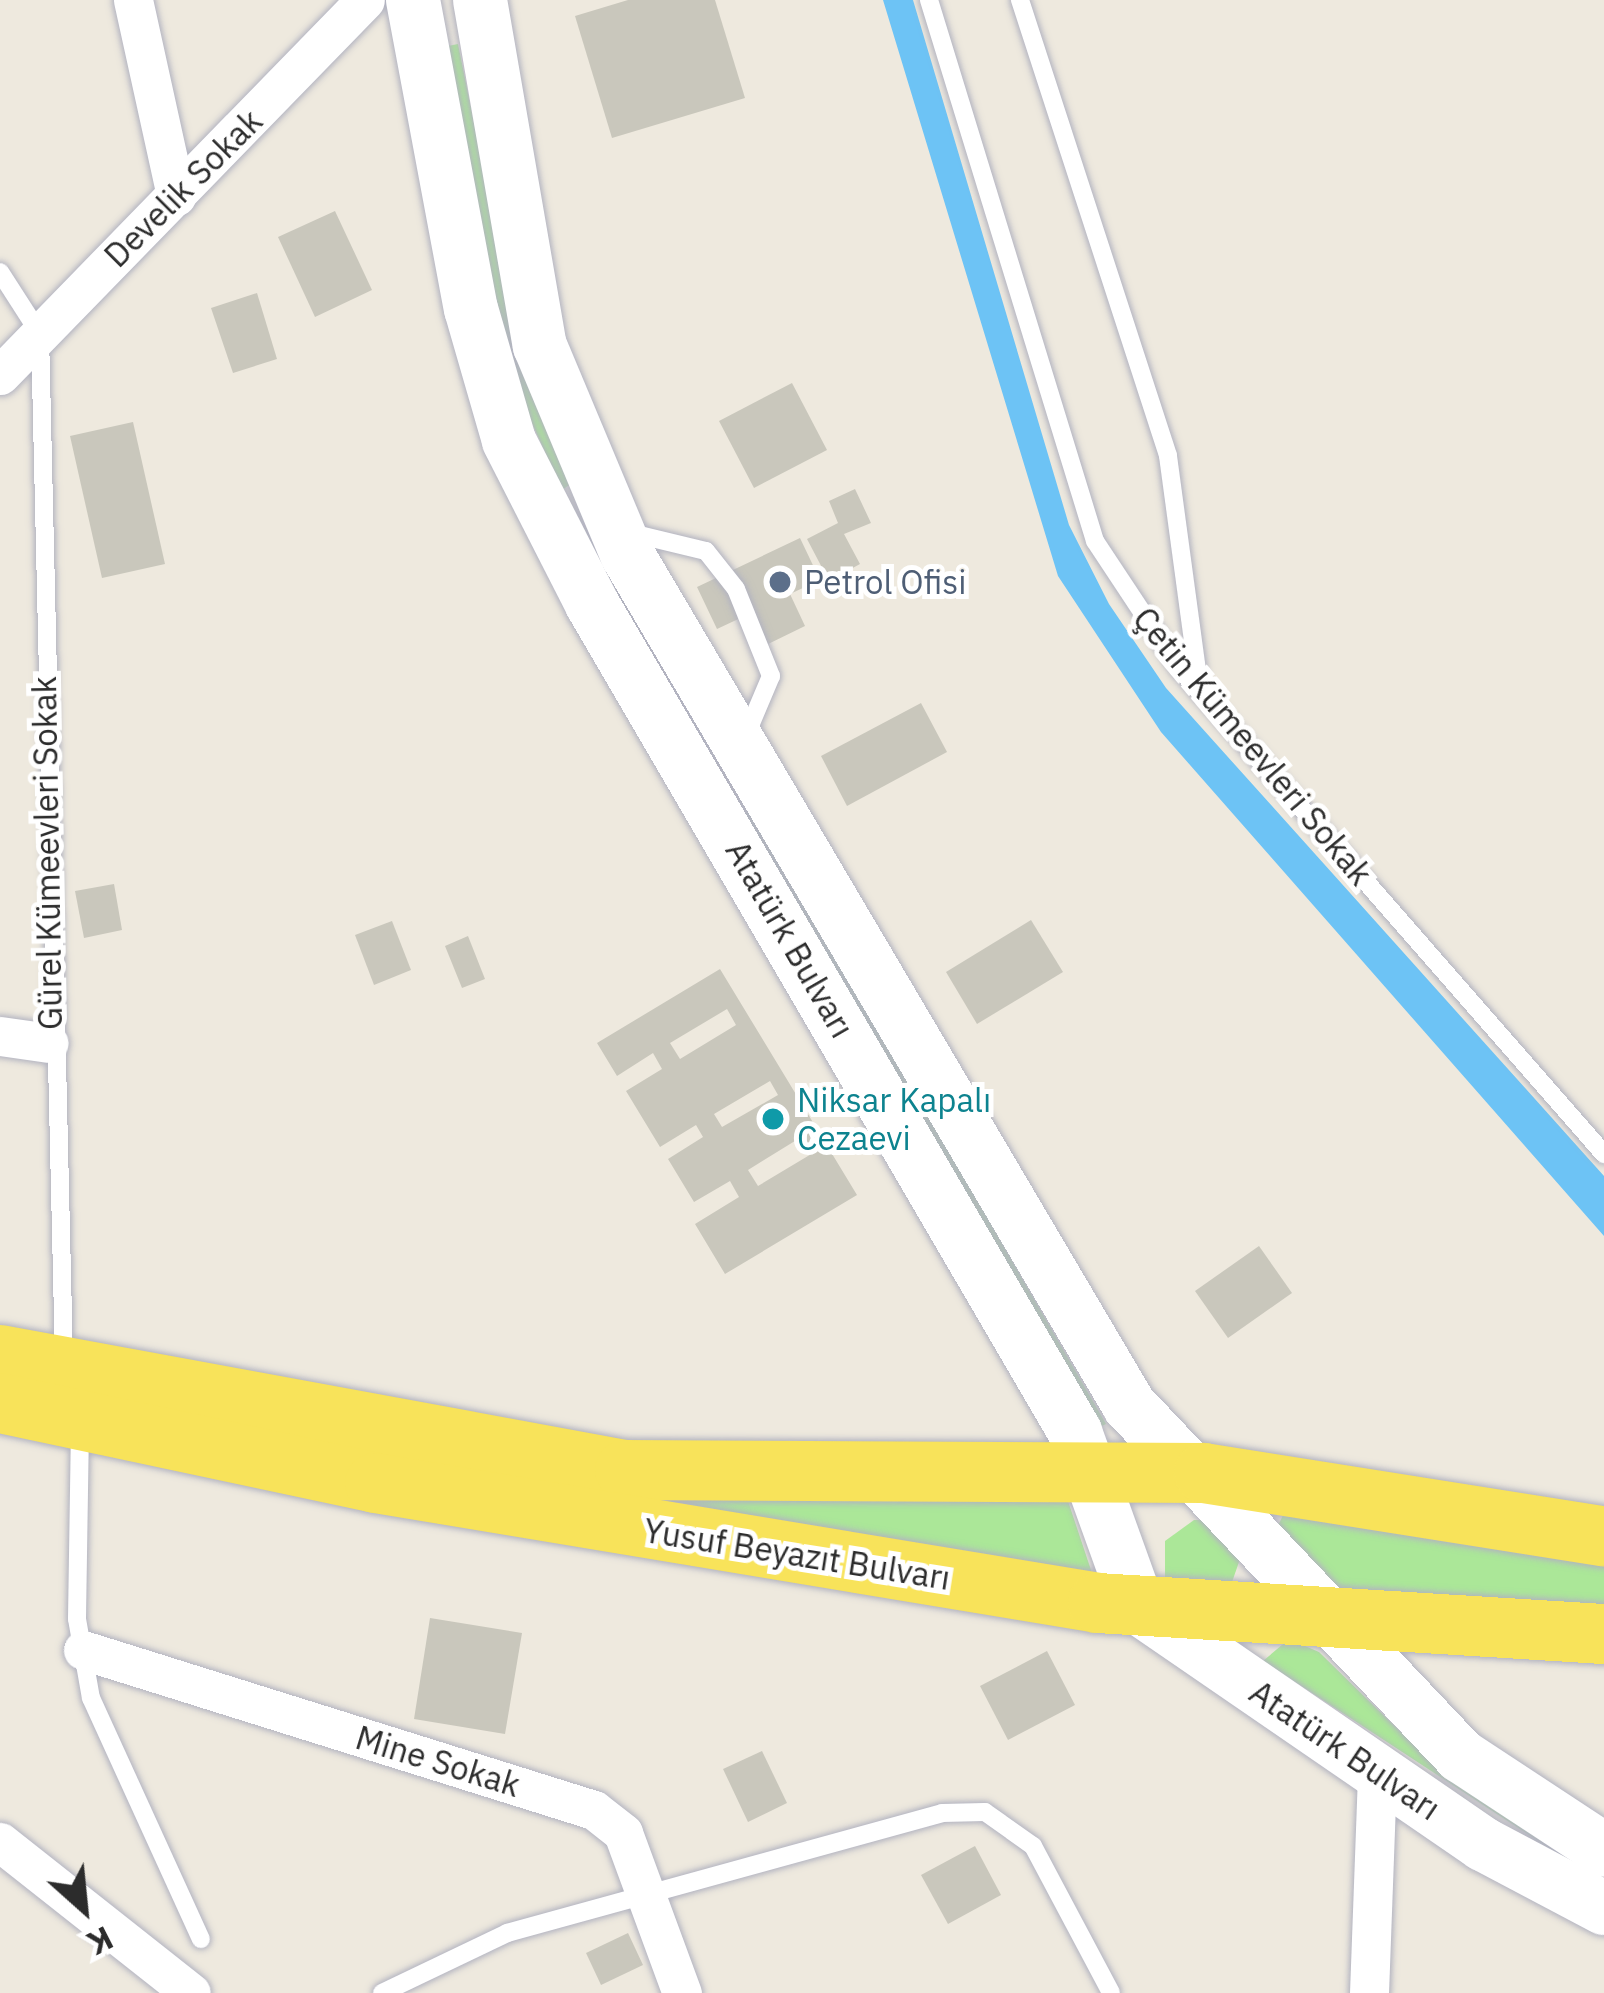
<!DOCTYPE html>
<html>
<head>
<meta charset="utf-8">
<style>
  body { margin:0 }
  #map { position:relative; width:1604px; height:1993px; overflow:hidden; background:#eee9de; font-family:"IBM Plex Sans",sans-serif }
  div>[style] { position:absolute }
  .green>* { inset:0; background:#abe798 }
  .water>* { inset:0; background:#6dc3f5 }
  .building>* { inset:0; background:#c9c7bc }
  .roads { filter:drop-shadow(0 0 3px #b2b3c0) drop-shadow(0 0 3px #b2b3c0) }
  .service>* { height:18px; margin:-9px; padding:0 9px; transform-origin:9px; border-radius:9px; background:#fff }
  .minor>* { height:39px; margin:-19.5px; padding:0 19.5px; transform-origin:19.5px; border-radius:19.5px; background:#fff }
  .secondary>* { height:54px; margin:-27px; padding:0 27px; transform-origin:27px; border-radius:27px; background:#fff }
  .primary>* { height:60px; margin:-30px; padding:0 30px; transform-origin:30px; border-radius:30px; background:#f8e35a }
  .dots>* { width:33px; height:33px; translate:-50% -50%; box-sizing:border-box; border:6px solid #fff; border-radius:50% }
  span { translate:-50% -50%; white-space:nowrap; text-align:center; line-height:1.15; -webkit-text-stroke:10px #fff; paint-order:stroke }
  .street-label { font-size:33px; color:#2c2c2c }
  .service-label { font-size:33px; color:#4e5e75 }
  .left { translate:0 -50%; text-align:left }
  .culture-label { font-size:33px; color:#0d838f }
  .north { position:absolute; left:24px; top:1849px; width:120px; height:120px; -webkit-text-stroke:9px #fff; paint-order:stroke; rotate:153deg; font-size:33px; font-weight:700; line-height:48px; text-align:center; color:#2c2c2c }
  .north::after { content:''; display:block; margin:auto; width:42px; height:54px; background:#2c2c2c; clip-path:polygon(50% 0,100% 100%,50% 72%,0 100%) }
</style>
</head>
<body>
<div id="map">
  <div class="green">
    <div style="clip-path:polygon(458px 44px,517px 335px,572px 483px,562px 490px,514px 383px,443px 47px)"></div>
    <div style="clip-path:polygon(752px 810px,1106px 1424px,1095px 1429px,738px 817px)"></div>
    <div style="clip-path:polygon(80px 1392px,1063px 1486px,1095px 1582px)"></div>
    <div style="clip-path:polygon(1283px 1515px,1604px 1562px,1604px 1610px,1339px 1602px,1277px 1528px)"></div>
    <div style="clip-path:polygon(1194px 1520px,1208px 1520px,1240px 1559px,1231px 1585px,1165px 1578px,1165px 1541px)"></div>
    <div style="clip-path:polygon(1289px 1639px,1319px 1652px,1413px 1744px,1604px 1871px,1604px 1884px,1263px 1661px)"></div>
  </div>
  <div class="water">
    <div style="clip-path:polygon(883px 0,913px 0,1069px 525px,1109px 604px,1166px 688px,1604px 1176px,1604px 1236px,1161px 732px,1058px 576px)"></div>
  </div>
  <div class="building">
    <div style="clip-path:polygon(628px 0,715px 0,745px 98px,612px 138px,575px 16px)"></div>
    <div style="clip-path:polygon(335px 211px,372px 290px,315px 317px,278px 237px)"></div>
    <div style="clip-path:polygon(257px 293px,277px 359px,233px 373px,211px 308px)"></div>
    <div style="clip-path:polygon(792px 383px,827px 450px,754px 488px,719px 421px)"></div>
    <div style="clip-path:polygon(133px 422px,165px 564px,102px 578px,70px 436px)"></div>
    <div style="clip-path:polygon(855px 489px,871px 523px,844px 534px,860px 564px,829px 581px,807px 539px,838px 523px,829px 501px)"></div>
    <div style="clip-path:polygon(800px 538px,820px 580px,790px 594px,805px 626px,764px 646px,749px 614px,717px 629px,697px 587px)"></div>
    <div style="clip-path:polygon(921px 703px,947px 752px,847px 806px,821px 756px)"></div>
    <div style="clip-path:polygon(114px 884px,122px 930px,84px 938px,75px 891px)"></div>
    <div style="clip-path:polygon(1031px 920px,1063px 972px,977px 1024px,946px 972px)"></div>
    <div style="clip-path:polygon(392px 921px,411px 970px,374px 985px,355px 935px)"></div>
    <div style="clip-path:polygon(468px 936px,485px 979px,462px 988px,445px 946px)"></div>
    <div style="clip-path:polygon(evenodd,720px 969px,857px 1195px,725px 1274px,695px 1224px,739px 1197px,730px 1181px,694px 1202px,668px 1159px,703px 1137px,696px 1125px,660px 1147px,626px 1091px,662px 1069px,653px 1053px,617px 1076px,597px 1043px,720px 969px,727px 1009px,736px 1025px,680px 1059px,670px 1043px,727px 1009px,720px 969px,770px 1081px,778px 1095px,722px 1127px,714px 1114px,770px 1081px,720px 969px,803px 1136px,813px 1153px,758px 1186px,748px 1170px,803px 1136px)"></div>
    <div style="clip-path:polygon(1259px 1246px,1292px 1293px,1228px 1338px,1195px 1291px)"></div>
    <div style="clip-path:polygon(430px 1618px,522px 1633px,505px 1734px,414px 1719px)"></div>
    <div style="clip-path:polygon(1047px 1651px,1075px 1705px,1008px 1740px,980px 1686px)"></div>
    <div style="clip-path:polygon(762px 1751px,787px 1803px,748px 1822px,723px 1769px)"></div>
    <div style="clip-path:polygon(975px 1846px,1001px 1895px,948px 1924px,921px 1875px)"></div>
    <div style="clip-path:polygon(628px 1933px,643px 1965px,601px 1985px,586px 1953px)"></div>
  </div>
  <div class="roads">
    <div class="service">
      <div style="left:929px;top:0;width:566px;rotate:72.94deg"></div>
      <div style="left:1095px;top:541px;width:152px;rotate:56.5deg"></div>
      <div style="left:1179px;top:668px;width:646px;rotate:48.83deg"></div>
      <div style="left:1020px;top:0;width:479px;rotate:72deg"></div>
      <div style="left:1168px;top:456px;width:239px;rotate:82.3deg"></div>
      <div style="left:0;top:272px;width:74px;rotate:57.2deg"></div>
      <div style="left:40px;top:334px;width:1025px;rotate:88.66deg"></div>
      <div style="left:627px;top:532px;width:81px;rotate:13.5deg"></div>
      <div style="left:706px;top:551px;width:48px;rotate:51.7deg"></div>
      <div style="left:736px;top:589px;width:94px;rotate:68.1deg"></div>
      <div style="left:771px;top:676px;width:69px;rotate:112.9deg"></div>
      <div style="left:80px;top:1427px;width:192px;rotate:90.9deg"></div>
      <div style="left:77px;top:1619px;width:80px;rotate:80deg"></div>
      <div style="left:91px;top:1698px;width:265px;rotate:65.5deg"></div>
      <div style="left:382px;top:1993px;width:139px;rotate:-25.6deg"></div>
      <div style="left:507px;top:1933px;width:451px;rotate:-15.4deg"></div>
      <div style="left:942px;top:1813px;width:43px;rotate:-1.3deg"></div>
      <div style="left:985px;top:1812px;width:59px;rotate:35.3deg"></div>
      <div style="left:1033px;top:1846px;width:166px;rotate:62deg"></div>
    </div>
    <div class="minor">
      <div style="left:133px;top:0;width:201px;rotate:77.6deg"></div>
      <div style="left:0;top:375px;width:523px;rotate:-45.77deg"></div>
      <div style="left:0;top:1036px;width:49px;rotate:8.1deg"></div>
      <div style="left:83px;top:1650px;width:535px;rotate:17.39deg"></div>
      <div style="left:594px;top:1810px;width:37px;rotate:38deg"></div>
      <div style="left:623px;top:1833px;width:171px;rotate:69.8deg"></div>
      <div style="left:0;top:1842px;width:243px;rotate:38.3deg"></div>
      <div style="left:1369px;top:1993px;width:221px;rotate:-87.9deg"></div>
    </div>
    <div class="secondary">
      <div style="left:413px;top:0;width:314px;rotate:79.4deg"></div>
      <div style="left:471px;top:309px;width:137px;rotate:73.9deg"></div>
      <div style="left:509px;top:441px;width:183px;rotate:63deg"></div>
      <div style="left:592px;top:604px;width:959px;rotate:59.74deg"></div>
      <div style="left:1075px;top:1432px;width:186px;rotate:70.2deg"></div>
      <div style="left:1138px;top:1607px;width:419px;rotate:34.5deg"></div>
      <div style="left:1483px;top:1844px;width:137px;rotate:27.9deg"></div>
      <div style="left:480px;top:0;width:351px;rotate:80.2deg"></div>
      <div style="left:540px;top:346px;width:225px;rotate:67.3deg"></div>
      <div style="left:627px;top:554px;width:988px;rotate:59.46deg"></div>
      <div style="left:1129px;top:1405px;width:483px;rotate:46.6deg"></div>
      <div style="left:1461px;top:1756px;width:171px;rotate:33.3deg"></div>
    </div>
    <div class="primary">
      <div style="left:0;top:1355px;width:635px;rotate:10.43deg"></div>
      <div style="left:625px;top:1470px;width:579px;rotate:0.3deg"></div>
      <div style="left:1204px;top:1473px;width:405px;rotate:9deg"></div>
      <div style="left:0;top:1403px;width:383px;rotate:12deg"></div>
      <div style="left:375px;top:1483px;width:733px;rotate:9.42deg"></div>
      <div style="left:1098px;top:1603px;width:507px;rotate:3.51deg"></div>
    </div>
  </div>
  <div class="dots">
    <div style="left:780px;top:582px;background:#5c6f8a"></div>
    <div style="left:773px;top:1119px;background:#0f9aa8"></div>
  </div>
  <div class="street-label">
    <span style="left:183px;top:188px;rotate:-45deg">Develik Sokak</span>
    <span style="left:1253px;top:746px;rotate:50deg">Çetin Kümeevleri Sokak</span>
    <span style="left:47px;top:853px;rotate:-91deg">Gürel Kümeevleri Sokak</span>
    <span style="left:790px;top:939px;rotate:60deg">Atatürk Bulvarı</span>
    <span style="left:797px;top:1554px;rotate:9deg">Yusuf Beyazıt Bulvarı</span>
    <span style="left:1345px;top:1750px;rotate:34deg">Atatürk Bulvarı</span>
    <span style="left:438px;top:1761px;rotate:17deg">Mine Sokak</span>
  </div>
  <div class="service-label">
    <span class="left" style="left:804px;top:582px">Petrol Ofisi</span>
  </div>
  <div class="culture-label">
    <span class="left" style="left:797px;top:1119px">Niksar Kapalı<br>Cezaevi</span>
  </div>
  <div class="north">K</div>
</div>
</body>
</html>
